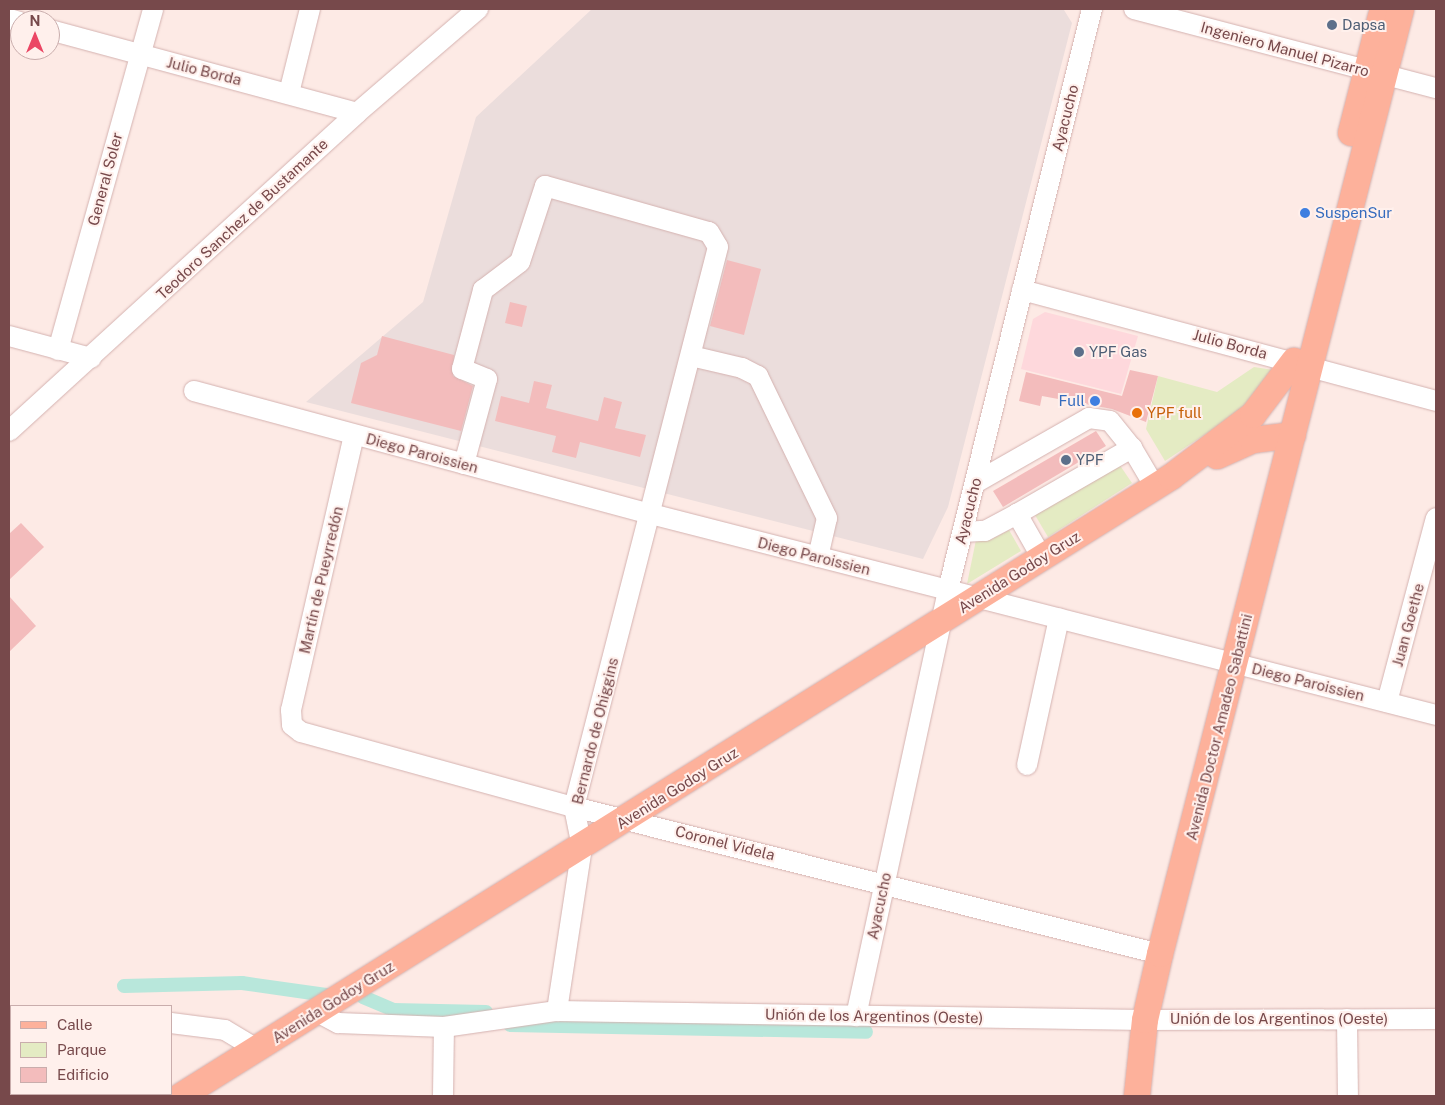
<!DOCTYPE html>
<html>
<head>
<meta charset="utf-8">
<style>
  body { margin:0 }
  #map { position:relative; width:1445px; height:1105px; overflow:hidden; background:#fdeae5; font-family:"Public Sans",sans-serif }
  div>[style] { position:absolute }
  .commercial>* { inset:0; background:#fed8dc }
  .industrial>* { inset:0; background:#ebdddc }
  .green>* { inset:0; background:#e4ebc3 }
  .canal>* { height:14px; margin:-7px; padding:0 7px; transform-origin:7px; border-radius:7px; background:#b8e7db }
  .building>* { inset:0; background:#f3bcbc }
  .roads { filter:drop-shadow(0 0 1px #d4b2b0) drop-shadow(0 0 1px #d4b2b0) }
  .minor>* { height:20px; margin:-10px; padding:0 10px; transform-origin:10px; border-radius:10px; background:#fff }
  .major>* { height:26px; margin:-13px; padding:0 13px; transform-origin:13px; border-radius:13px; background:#fdb19b }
  .dots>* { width:14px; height:14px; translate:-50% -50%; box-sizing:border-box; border:2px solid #fff0ec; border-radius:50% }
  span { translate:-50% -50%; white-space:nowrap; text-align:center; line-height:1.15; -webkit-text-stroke:4px #fff0ec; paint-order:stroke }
  .service-label { font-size:15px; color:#4e5e75 }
  .left { translate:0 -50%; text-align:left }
  .street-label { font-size:15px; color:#77494b }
  .shop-label { font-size:15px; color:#366cbe }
  .right { translate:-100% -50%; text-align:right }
  .food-label { font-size:15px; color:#c56008 }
  .frame { position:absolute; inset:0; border:10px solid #77494b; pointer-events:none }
  .legend { position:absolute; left:10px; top:1005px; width:162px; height:90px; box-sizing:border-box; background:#fff0ec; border:1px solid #c9adac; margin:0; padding:6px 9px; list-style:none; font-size:15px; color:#77494b }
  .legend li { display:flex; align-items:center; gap:10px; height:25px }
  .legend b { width:25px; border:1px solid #c9adac }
  .north { position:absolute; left:10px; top:10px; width:50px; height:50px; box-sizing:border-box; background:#fff0ec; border:1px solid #c9adac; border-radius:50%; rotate:0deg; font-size:14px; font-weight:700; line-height:20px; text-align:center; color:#77494b }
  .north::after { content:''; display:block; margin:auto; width:18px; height:22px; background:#eb4664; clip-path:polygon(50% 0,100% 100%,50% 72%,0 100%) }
</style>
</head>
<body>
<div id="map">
  <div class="commercial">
    <div style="clip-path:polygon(1045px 312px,1138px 336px,1121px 394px,1021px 369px,1033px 319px)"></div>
  </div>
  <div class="industrial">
    <div style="clip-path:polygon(592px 9px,1064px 10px,1072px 23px,948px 507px,923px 559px,306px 402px,423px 302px,476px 117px)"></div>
  </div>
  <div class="green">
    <div style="clip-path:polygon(1254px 367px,1273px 370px,1254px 402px,1165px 461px,1146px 429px,1158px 376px,1217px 392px)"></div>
    <div style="clip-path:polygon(1119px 464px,1132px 483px,1048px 537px,1035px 515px)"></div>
    <div style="clip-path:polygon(1009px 530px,1021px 551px,967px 584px,976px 540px,990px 540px)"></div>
  </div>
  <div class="canal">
    <div style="left:124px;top:986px;width:118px;rotate:-1.5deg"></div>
    <div style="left:242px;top:983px;width:85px;rotate:8.1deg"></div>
    <div style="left:363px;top:997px;width:33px;rotate:23deg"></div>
    <div style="left:393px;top:1010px;width:93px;rotate:1.2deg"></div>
    <div style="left:510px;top:1025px;width:356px;rotate:1.1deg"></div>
  </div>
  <div class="building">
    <div style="clip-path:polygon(727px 260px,761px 269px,744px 335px,710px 326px)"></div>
    <div style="clip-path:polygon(510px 302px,527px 306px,522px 327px,505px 323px)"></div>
    <div style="clip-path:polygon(382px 336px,454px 355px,453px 376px,473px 386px,461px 431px,351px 403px,361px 363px,377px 355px)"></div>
    <div style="clip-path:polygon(1130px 370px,1158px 376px,1146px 422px,1112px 409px,1042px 396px,1040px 406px,1019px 401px,1026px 372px,1122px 396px)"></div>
    <div style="clip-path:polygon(534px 381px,552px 385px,546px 408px,598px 421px,604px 397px,622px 402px,615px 428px,646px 435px,640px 457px,580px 442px,576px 458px,552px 452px,556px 436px,495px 421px,501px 396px,529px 403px)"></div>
    <div style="clip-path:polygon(1096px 431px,1106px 446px,1003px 507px,993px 491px)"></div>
    <div style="clip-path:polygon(21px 523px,44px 547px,9px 580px,9px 534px)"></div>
    <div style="clip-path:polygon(9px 596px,36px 626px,9px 652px)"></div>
  </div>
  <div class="roads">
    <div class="minor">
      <div style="left:1134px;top:9px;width:312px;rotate:14.7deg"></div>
      <div style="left:9px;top:19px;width:11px;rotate:15deg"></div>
      <div style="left:50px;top:30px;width:318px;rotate:15.1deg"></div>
      <div style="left:289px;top:93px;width:87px;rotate:-76deg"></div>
      <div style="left:1022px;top:290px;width:429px;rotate:15deg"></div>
      <div style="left:9px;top:336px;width:85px;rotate:15deg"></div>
      <div style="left:58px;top:350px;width:354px;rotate:-74.4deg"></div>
      <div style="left:691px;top:356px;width:52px;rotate:13.2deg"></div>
      <div style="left:742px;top:368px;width:18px;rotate:27deg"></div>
      <div style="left:758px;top:376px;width:158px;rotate:64.1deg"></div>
      <div style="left:827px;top:518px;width:40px;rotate:103deg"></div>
      <div style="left:194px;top:391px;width:473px;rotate:15.1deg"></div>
      <div style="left:651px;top:514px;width:810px;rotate:14.36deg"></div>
      <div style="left:9px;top:431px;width:471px;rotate:-42.4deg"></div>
      <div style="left:357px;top:113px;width:160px;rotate:-40.7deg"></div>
      <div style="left:354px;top:435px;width:282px;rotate:102.9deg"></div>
      <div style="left:291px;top:710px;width:15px;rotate:86deg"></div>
      <div style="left:292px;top:725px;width:11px;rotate:38deg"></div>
      <div style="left:301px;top:732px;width:283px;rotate:15.4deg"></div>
      <div style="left:574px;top:807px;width:604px;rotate:14.08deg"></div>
      <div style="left:464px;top:464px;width:88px;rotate:-74.9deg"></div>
      <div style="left:487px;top:379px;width:27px;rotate:-158deg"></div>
      <div style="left:462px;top:369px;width:82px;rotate:-75.1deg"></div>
      <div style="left:483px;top:290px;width:46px;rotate:-37.1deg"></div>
      <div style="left:520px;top:262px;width:80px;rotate:-71.8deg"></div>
      <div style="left:545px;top:186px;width:170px;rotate:15.7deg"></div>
      <div style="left:709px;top:232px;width:17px;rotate:59deg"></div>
      <div style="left:718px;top:247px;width:578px;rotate:104.42deg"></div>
      <div style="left:574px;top:807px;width:41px;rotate:78.7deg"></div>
      <div style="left:582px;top:847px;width:166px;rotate:98.7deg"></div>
      <div style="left:975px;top:483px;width:131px;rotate:-29.7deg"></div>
      <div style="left:1089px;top:418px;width:21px;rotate:8deg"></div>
      <div style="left:1110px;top:421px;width:35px;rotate:51deg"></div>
      <div style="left:963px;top:532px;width:22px;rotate:-3deg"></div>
      <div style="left:985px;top:531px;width:36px;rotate:-28deg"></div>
      <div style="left:1042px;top:558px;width:51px;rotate:-119.6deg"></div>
      <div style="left:1017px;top:514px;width:133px;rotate:-29.9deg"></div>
      <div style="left:1132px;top:448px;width:45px;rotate:59.5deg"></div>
      <div style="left:1387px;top:702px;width:190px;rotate:-75.1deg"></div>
      <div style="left:1027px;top:765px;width:150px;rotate:-77.7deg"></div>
      <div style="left:317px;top:1012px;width:24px;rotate:28deg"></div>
      <div style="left:338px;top:1023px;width:106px;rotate:2.2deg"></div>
      <div style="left:444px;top:1027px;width:114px;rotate:-8.1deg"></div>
      <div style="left:557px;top:1011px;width:588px;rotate:0.88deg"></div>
      <div style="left:1145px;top:1020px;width:291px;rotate:-0.2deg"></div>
      <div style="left:856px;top:1016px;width:436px;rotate:-77.8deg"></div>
      <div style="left:948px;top:590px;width:599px;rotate:-76.08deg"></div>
      <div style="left:1347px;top:1019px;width:77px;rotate:89.3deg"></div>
      <div style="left:9px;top:1023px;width:2px;rotate:-27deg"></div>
      <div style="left:171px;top:1023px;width:54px;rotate:7.4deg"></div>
      <div style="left:225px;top:1030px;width:37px;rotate:31deg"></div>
      <div style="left:443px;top:1096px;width:69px;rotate:-89.2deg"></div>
    </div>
    <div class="major">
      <div style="left:1351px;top:133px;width:121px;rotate:-75.6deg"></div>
      <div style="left:1217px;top:456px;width:39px;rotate:-24deg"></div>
      <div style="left:1253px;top:440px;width:40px;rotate:-7.1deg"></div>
      <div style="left:181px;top:1096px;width:1168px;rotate:-32.02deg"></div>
      <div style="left:1171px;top:477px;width:103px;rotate:-37.1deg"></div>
      <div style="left:1253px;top:415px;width:68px;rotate:-52.8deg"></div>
      <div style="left:1137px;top:1096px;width:76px;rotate:-84deg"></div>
      <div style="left:1145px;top:1020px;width:68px;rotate:-77.2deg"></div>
      <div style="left:1160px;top:954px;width:975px;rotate:-75.69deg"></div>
    </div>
  </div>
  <div class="dots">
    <div style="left:1332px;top:25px;background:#5c6f8a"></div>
    <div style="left:1305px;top:213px;background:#3f7fe0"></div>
    <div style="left:1079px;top:352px;background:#5c6f8a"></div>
    <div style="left:1095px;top:401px;background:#3f7fe0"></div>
    <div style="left:1137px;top:413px;background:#e8710a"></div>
    <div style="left:1066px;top:460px;background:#5c6f8a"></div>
  </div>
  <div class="service-label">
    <span class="left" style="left:1342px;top:25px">Dapsa</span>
    <span class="left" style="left:1089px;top:352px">YPF Gas</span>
    <span class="left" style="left:1076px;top:460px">YPF</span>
  </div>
  <div class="street-label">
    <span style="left:1285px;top:49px;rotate:15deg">Ingeniero Manuel Pizarro</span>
    <span style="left:204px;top:71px;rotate:14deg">Julio Borda</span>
    <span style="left:1065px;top:118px;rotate:-76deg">Ayacucho</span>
    <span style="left:105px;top:179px;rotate:-75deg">General Soler</span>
    <span style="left:242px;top:219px;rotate:-43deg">Teodoro Sanchez de Bustamante</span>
    <span style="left:1230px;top:344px;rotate:15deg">Julio Borda</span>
    <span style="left:422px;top:453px;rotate:15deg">Diego Paroissien</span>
    <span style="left:968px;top:511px;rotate:-76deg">Ayacucho</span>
    <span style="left:814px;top:556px;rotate:14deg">Diego Paroissien</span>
    <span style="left:1019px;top:572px;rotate:-32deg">Avenida Godoy Gruz</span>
    <span style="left:321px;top:580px;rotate:-77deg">Martín de Pueyrredón</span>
    <span style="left:1408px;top:625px;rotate:-75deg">Juan Goethe</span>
    <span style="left:1308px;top:682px;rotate:14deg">Diego Paroissien</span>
    <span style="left:1219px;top:727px;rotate:-76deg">Avenida Doctor Amadeo Sabattini</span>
    <span style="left:595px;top:731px;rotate:-76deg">Bernardo de Ohiggins</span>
    <span style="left:677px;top:788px;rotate:-32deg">Avenida Godoy Gruz</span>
    <span style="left:725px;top:843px;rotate:14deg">Coronel Videla</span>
    <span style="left:879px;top:906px;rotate:-78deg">Ayacucho</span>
    <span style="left:333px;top:1002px;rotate:-32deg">Avenida Godoy Gruz</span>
    <span style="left:874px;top:1016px;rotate:1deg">Unión de los Argentinos (Oeste)</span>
    <span style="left:1279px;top:1019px">Unión de los Argentinos (Oeste)</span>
  </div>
  <div class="shop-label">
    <span class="left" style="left:1315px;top:213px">SuspenSur</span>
    <span class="right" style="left:1085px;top:401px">Full</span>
  </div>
  <div class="food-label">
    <span class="left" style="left:1147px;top:413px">YPF full</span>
  </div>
  <div class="frame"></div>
  <ul class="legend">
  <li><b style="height:6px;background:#fdb19b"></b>Calle</li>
  <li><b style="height:14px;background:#e4ebc3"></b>Parque</li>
  <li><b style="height:14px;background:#f3bcbc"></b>Edificio</li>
  </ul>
  <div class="north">N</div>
</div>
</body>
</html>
